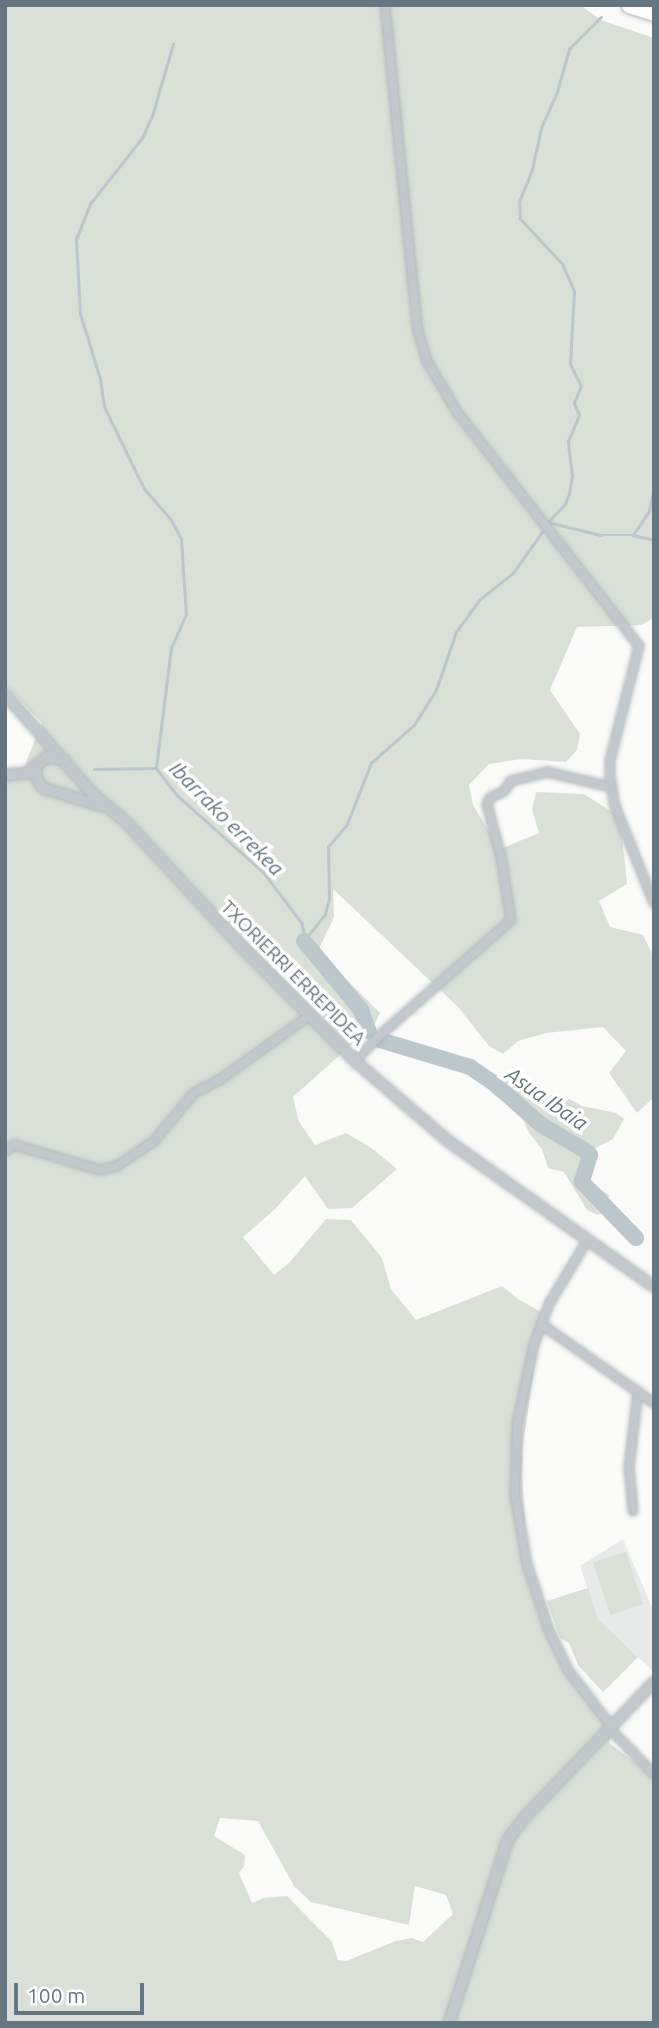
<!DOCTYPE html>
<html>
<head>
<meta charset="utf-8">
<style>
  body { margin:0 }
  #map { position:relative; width:659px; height:2028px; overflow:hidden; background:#fafaf8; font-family:Ubuntu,sans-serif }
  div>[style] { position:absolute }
  .built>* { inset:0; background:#e8e9e9 }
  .green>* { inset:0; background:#dadfd7 }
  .stream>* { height:2.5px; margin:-1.25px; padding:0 1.25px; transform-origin:1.25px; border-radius:1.25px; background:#bbc7cb }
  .river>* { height:16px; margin:-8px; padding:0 8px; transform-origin:8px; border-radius:8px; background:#bbc7cb }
  .roads { filter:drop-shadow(0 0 2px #b4b9bd) drop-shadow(0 0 2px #b4b9bd) }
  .minor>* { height:8px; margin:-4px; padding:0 4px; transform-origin:4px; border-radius:4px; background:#c3c8cc }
  .tertiary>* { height:10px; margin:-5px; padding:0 5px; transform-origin:5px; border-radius:5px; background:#c3c8cc }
  .motorway>* { height:16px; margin:-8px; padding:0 8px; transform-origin:8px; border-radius:8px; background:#fff }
  span { translate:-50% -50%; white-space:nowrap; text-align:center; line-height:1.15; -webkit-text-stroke:7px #fff; paint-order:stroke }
  .street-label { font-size:19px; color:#657683 }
  .water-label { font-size:21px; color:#60757c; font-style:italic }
  .frame { position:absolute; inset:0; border:7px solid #657683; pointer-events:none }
  .scale { position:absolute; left:14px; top:1983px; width:130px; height:32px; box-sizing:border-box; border:4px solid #657683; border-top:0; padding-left:9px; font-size:21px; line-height:24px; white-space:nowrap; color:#657683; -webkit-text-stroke:5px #fff; paint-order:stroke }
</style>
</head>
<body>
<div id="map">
  <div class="built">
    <div style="clip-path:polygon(623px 1539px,654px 1612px,653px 1671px,598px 1619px,580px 1566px)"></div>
  </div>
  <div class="green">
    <div style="clip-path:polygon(evenodd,5px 5px,580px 5px,601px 20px,654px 38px,654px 618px,641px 625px,577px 627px,550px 690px,580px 734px,577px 750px,566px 762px,522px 759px,489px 764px,469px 785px,473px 805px,500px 849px,539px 833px,532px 810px,536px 792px,584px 794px,620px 817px,627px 884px,599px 901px,610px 927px,643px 935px,654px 958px,654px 1097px,637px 1113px,609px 1073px,626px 1051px,603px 1027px,546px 1033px,518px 1041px,503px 1054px,489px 1046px,459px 1008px,333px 889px,334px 917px,318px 951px,380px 1013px,371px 1032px,362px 1035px,293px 1097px,299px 1122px,315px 1145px,346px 1133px,370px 1147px,397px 1169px,352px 1208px,328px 1209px,305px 1176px,275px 1209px,243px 1237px,274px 1275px,289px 1263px,326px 1219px,351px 1220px,382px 1258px,391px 1289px,416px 1320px,502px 1286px,518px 1299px,548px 1316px,536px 1355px,523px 1444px,522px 1475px,529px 1582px,558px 1656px,611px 1723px,609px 1743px,654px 1776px,654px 2023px,5px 2023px,5px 768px,19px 770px,24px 767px,42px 723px,5px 685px,5px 5px,220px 1818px,258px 1821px,294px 1886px,311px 1902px,409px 1925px,415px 1886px,446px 1895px,453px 1914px,423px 1942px,412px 1938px,396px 1941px,346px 1961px,338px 1960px,332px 1942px,287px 1896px,264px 1898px,252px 1903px,239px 1873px,244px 1866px,245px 1855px,214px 1836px,220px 1818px)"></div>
    <div style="clip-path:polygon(494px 1076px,517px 1080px,542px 1094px,564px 1096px,582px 1106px,616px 1113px,624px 1119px,613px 1139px,590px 1151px,592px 1159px,585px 1178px,609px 1195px,609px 1209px,598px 1215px,587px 1210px,564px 1172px,548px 1168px,542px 1149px,529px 1133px,521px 1114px,494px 1095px,482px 1079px)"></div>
    <div style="clip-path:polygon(626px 1552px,643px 1604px,610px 1615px,593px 1562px)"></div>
    <div style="clip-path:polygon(588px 1588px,598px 1619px,638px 1657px,603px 1692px,578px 1665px,569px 1643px,560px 1638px,547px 1601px)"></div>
  </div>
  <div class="stream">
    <div style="left:549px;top:521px;width:23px;rotate:-47deg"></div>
    <div style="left:565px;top:504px;width:11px;rotate:-68deg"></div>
    <div style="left:569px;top:494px;width:18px;rotate:-81deg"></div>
    <div style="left:572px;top:476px;width:35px;rotate:-97deg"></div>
    <div style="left:568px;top:441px;width:28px;rotate:-67deg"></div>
    <div style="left:579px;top:415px;width:13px;rotate:-113deg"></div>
    <div style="left:574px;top:403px;width:18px;rotate:-68deg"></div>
    <div style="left:581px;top:386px;width:25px;rotate:-117deg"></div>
    <div style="left:570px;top:364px;width:73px;rotate:-86.9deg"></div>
    <div style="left:574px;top:291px;width:30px;rotate:-114deg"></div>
    <div style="left:562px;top:264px;width:62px;rotate:-133deg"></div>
    <div style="left:520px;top:219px;width:17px;rotate:-93deg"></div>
    <div style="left:519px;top:202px;width:35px;rotate:-68deg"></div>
    <div style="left:532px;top:170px;width:43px;rotate:-77.9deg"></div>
    <div style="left:541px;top:128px;width:39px;rotate:-66deg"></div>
    <div style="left:557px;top:92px;width:45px;rotate:-74.4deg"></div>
    <div style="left:569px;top:49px;width:45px;rotate:-45deg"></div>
    <div style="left:548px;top:522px;width:55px;rotate:13.8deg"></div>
    <div style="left:601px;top:535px;width:32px"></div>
    <div style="left:633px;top:535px;width:29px;rotate:-56deg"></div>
    <div style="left:649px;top:511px;width:24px;rotate:-78deg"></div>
    <div style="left:633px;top:535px;width:22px;rotate:13deg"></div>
    <div style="left:156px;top:768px;width:121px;rotate:-82.9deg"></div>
    <div style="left:171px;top:648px;width:36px;rotate:-66deg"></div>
    <div style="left:186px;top:615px;width:76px;rotate:-93.8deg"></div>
    <div style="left:181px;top:539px;width:21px;rotate:-118deg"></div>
    <div style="left:171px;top:520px;width:41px;rotate:-131.1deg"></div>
    <div style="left:144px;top:489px;width:91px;rotate:-116deg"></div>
    <div style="left:104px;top:407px;width:28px;rotate:-98deg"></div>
    <div style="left:100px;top:379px;width:68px;rotate:-107.1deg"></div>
    <div style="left:80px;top:314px;width:75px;rotate:-93.1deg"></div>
    <div style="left:76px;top:239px;width:38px;rotate:-68deg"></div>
    <div style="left:90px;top:204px;width:84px;rotate:-51.8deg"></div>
    <div style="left:142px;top:138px;width:24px;rotate:-66deg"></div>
    <div style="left:152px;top:116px;width:75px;rotate:-73.7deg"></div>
    <div style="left:94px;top:769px;width:62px;rotate:-0.9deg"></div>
    <div style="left:156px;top:768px;width:36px;rotate:52deg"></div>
    <div style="left:178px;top:796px;width:115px;rotate:41.8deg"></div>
    <div style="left:264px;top:873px;width:63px;rotate:52.8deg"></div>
    <div style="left:302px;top:923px;width:14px;rotate:78deg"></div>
    <div style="left:304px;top:941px;width:34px;rotate:-52deg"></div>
    <div style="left:325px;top:914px;width:16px;rotate:-75deg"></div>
    <div style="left:329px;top:899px;width:52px;rotate:-91.1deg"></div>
    <div style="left:328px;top:847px;width:30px;rotate:-50deg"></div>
    <div style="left:347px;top:824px;width:66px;rotate:-68.5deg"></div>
    <div style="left:371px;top:763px;width:57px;rotate:-41.5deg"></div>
    <div style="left:414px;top:725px;width:41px;rotate:-57.8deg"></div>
    <div style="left:436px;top:690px;width:61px;rotate:-71deg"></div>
    <div style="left:456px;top:632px;width:39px;rotate:-54deg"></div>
    <div style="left:479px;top:600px;width:43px;rotate:-38.5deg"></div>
    <div style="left:513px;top:573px;width:50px;rotate:-54.7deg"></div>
  </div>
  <div class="river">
    <div style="left:304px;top:941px;width:89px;rotate:50.4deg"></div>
    <div style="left:361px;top:1010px;width:23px;rotate:70deg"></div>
    <div style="left:380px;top:1040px;width:94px;rotate:16.7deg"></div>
    <div style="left:470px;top:1067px;width:30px;rotate:34deg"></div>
    <div style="left:495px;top:1084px;width:60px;rotate:41.6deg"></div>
    <div style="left:540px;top:1124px;width:53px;rotate:30.4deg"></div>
    <div style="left:586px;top:1151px;width:6px;rotate:45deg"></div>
    <div style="left:590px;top:1155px;width:28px;rotate:107deg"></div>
    <div style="left:582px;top:1182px;width:78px;rotate:46deg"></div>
  </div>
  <div class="roads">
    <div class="minor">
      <div style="left:385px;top:5px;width:290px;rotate:84.3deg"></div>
      <div style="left:414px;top:294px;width:37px;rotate:84deg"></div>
      <div style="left:418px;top:331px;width:34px;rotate:73deg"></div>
      <div style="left:428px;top:363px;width:57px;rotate:59.4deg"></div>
      <div style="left:457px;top:412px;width:296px;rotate:52.1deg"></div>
      <div style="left:639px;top:646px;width:119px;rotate:104.2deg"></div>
      <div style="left:610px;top:761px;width:15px;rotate:90deg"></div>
      <div style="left:610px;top:776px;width:30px;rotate:81deg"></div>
      <div style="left:615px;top:806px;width:105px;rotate:68.1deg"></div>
      <div style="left:355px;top:1061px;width:33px;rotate:-46deg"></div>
      <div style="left:378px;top:1037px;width:177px;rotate:-41.3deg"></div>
      <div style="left:511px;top:920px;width:64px;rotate:-99deg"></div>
      <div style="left:501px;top:857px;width:55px;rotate:-104.8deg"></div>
      <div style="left:487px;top:804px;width:7px;rotate:-63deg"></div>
      <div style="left:490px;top:798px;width:16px;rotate:-27deg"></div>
      <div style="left:504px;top:791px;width:12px;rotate:-55deg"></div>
      <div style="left:511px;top:781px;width:37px;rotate:-14deg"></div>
      <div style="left:547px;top:772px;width:66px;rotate:13.2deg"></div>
      <div style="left:5px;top:1151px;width:12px;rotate:-31deg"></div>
      <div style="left:15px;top:1145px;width:89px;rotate:16.4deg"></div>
      <div style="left:100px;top:1170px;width:17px;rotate:-13deg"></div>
      <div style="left:117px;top:1166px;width:45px;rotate:-34deg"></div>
      <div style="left:154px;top:1141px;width:62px;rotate:-50.2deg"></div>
      <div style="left:194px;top:1093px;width:30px;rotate:-27deg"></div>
      <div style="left:221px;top:1079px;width:108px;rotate:-35.6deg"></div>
      <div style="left:587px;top:1241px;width:74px;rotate:121.1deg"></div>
      <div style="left:549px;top:1304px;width:44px;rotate:110.1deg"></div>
      <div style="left:534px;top:1345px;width:81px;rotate:102.1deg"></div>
      <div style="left:517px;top:1424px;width:71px;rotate:91.6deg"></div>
      <div style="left:515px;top:1495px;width:70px;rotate:80.1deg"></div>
      <div style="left:527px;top:1564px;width:70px;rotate:71.6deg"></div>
      <div style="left:549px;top:1630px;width:44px;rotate:64.6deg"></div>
      <div style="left:568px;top:1670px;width:71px;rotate:52.5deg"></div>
      <div style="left:541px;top:1324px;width:138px;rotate:35deg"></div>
      <div style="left:633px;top:1511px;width:44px;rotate:-95.2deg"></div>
      <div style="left:629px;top:1467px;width:76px;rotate:-83.2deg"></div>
      <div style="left:609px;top:1728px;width:64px;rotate:45.6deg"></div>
    </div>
    <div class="tertiary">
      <div style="left:5px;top:694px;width:133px;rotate:48.7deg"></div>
      <div style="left:93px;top:794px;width:45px;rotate:40.5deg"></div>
      <div style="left:127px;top:823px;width:165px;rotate:47.2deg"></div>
      <div style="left:239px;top:944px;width:165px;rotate:45.2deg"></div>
      <div style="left:355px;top:1061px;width:123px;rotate:40.7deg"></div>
      <div style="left:448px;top:1141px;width:252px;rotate:35.3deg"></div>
      <div style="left:36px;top:767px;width:10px;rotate:90deg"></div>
      <div style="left:36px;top:777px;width:13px;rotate:58deg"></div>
      <div style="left:43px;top:788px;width:61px;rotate:17.2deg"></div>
      <div style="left:5px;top:775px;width:22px;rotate:-5deg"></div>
      <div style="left:27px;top:773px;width:26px;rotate:-39deg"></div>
      <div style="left:47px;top:757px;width:18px;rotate:9deg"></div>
      <div style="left:449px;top:2023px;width:193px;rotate:-72.2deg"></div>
      <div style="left:508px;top:1839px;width:29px;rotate:-52deg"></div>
      <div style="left:526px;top:1816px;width:185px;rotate:-46.3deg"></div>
    </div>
    <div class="motorway">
      <div style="left:630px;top:5px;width:25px;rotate:18deg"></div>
    </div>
  </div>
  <div class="street-label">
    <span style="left:293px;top:973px;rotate:45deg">TXORIERRI ERREPIDEA</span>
  </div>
  <div class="water-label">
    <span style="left:227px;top:818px;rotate:45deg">Ibarrako errekea</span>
    <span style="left:547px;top:1098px;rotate:35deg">Asua Ibaia</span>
  </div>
  <div class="frame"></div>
  <div class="scale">100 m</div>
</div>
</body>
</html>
